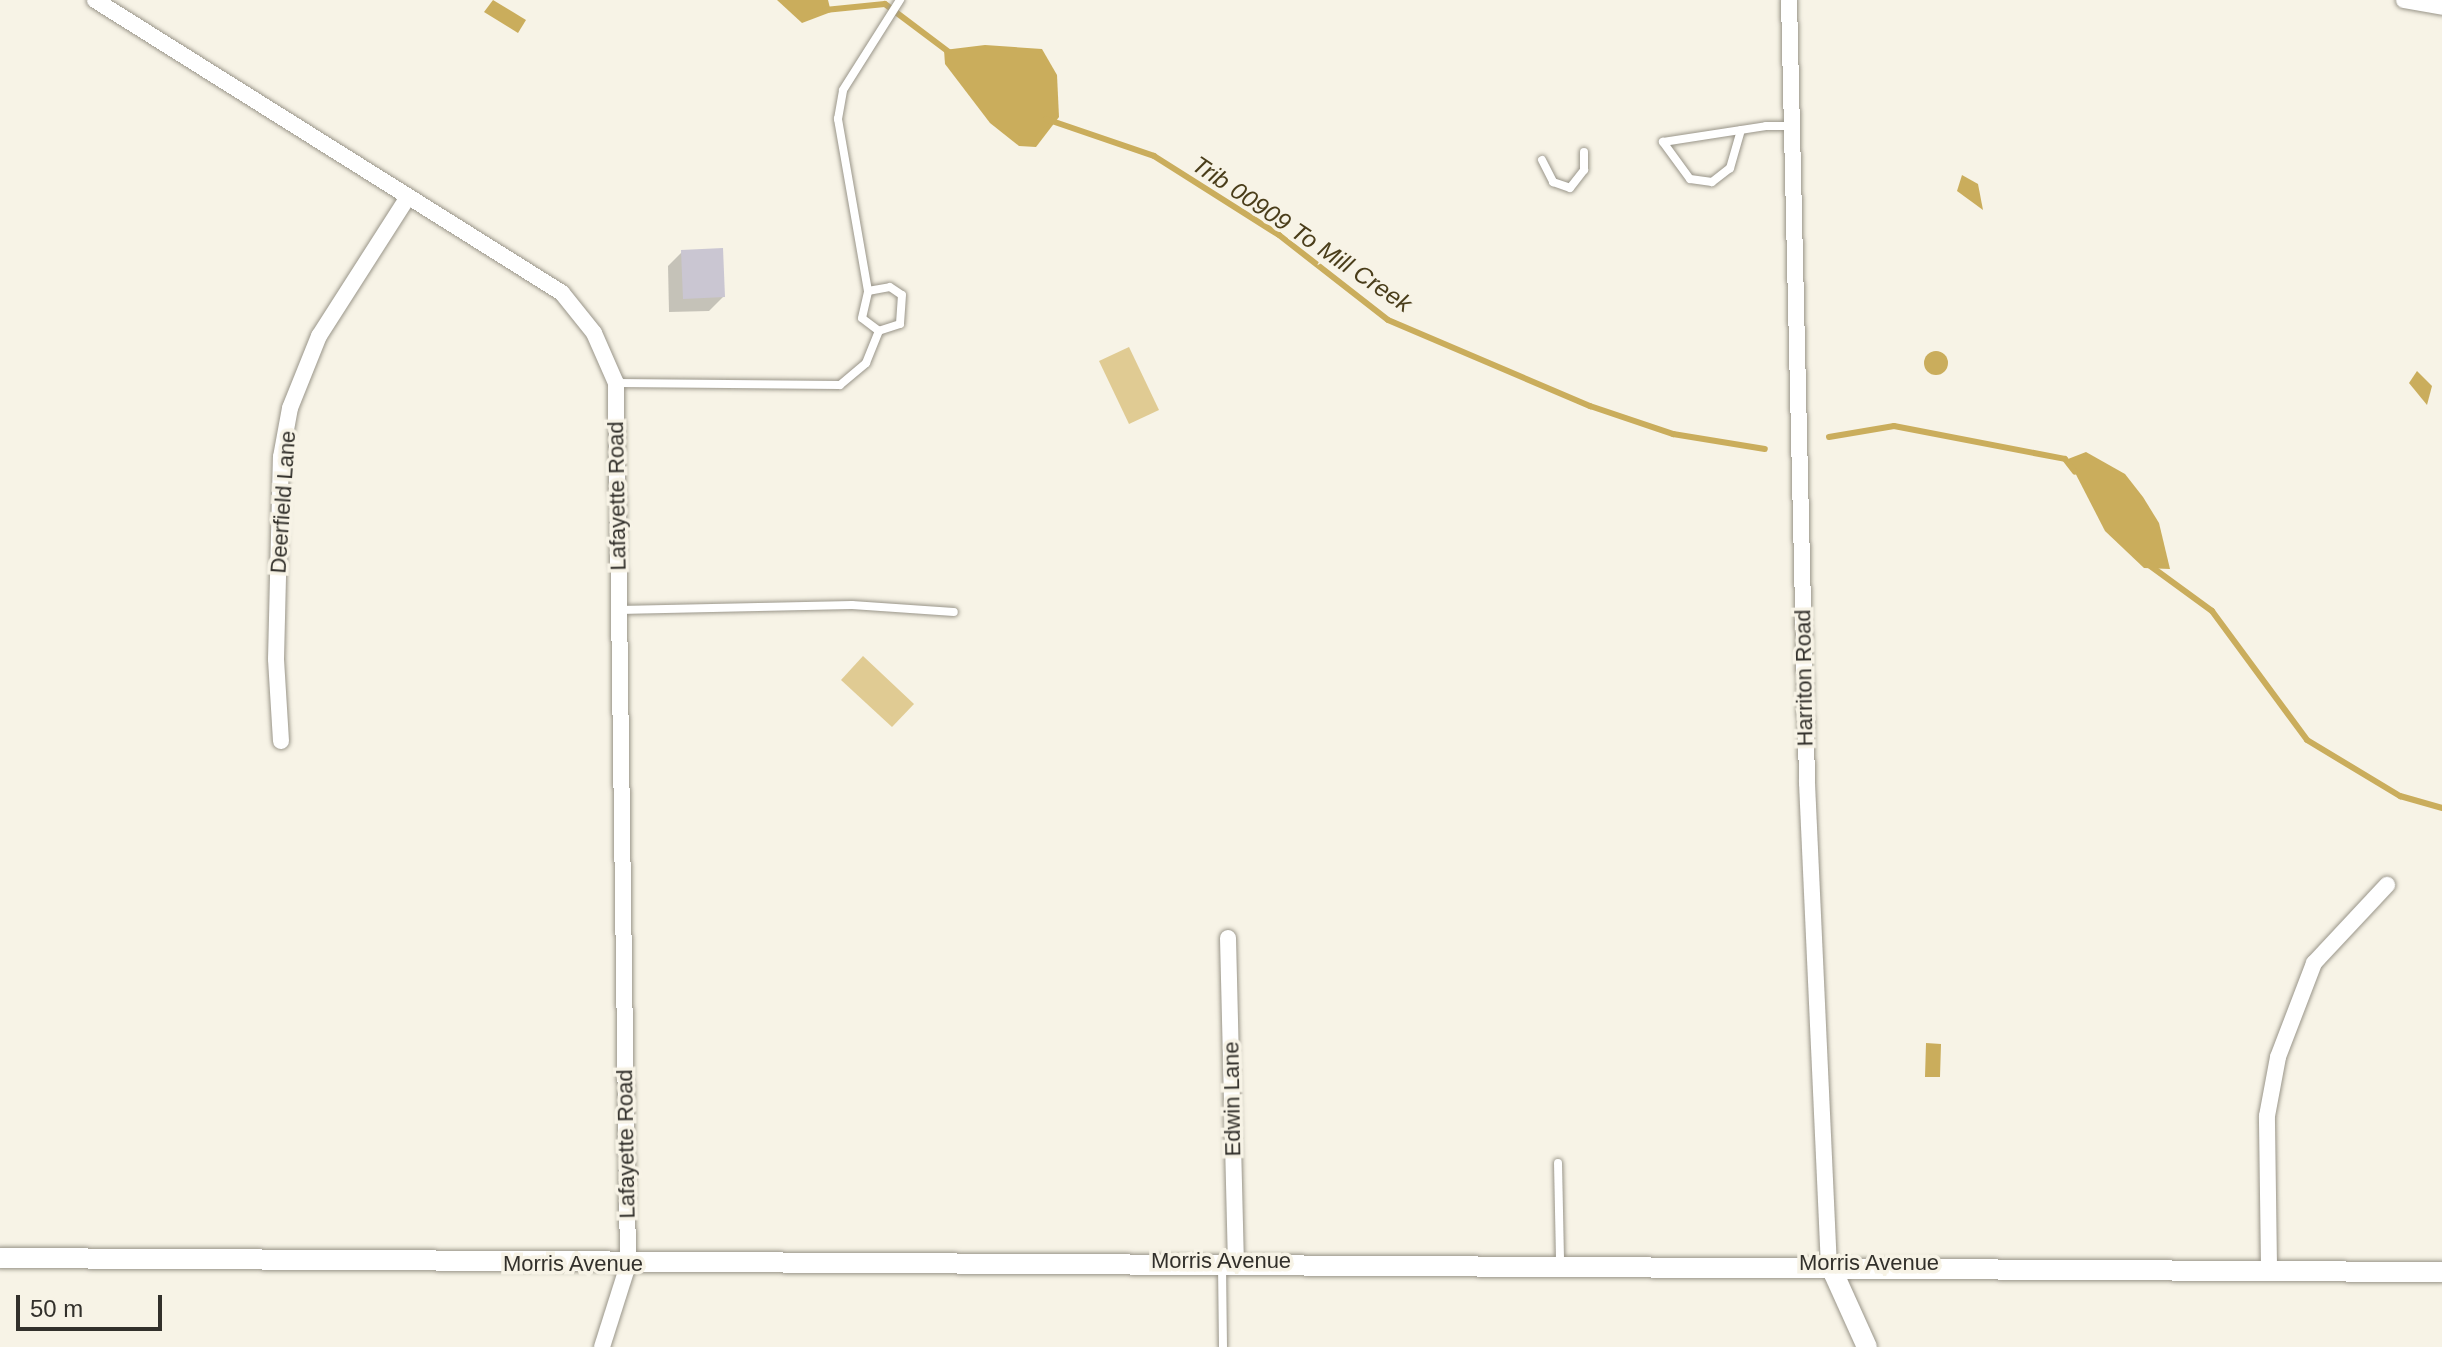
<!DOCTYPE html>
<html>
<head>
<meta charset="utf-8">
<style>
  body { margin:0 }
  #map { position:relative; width:2442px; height:1347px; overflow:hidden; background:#f7f3e6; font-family:Helvetica,sans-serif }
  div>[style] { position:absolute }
  .green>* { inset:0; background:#e0cb93 }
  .water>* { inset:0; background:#caad5c }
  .round { border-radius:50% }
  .shadow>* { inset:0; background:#0003 }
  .stream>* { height:6px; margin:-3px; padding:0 3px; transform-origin:3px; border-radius:3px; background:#caad5c }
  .building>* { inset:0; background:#cac6d2 }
  .roads { filter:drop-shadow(0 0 2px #999589) drop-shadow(0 0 2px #999589) }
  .service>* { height:8px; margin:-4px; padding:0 4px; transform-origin:4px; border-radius:4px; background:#fff }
  .minor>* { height:16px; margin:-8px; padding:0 8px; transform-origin:8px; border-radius:8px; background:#fff }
  .tertiary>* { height:20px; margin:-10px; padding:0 10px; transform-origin:10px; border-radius:10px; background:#fff }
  span { translate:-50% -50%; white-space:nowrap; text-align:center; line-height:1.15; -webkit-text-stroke:7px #f7f3e6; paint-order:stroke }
  .street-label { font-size:22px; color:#32302b }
  .water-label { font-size:24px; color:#4a3d1a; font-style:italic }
  .scale { position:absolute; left:16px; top:1295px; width:146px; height:36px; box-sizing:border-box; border:4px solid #32302b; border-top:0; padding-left:10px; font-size:24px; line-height:28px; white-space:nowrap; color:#32302b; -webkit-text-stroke:6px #f7f3e6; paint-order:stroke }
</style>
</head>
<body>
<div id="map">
  <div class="green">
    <div style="clip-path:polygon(1129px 347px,1159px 410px,1129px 424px,1099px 361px)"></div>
    <div style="clip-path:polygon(863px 656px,914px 704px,892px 727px,841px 680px)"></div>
  </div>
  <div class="water">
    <div style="clip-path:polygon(493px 0,526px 20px,518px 33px,484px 12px)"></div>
    <div style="clip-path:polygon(777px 0,828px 0,831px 12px,802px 23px)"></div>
    <div style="clip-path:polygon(985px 45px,1042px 49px,1057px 75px,1059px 117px,1036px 147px,1019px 146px,990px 123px,945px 64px,944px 50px)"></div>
    <div style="clip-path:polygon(1962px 175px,1978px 184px,1983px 210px,1957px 191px)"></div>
    <div class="round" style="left:1924px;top:351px;width:24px;height:24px"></div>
    <div style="clip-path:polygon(2417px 371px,2432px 386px,2427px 405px,2409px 383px)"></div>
    <div style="clip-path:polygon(2086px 452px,2125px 474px,2143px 497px,2159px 523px,2170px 569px,2144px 568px,2105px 531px,2068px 459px)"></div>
    <div style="clip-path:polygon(1926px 1043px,1941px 1044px,1940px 1077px,1925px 1077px)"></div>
  </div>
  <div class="shadow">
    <div style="clip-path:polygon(682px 252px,723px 297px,709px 311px,669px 312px,668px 266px)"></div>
  </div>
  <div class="stream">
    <div style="left:825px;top:10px;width:60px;rotate:-5.7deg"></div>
    <div style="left:885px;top:4px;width:80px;rotate:36.9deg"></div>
    <div style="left:1046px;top:119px;width:114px;rotate:18.9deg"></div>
    <div style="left:1154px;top:156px;width:148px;rotate:32.3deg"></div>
    <div style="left:1279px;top:235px;width:138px;rotate:37.9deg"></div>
    <div style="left:1388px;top:320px;width:220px;rotate:23.1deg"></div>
    <div style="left:1590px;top:406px;width:88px;rotate:18.6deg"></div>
    <div style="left:1673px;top:434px;width:93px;rotate:9.3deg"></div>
    <div style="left:1829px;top:437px;width:66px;rotate:-9.6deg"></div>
    <div style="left:1894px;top:426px;width:174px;rotate:10.9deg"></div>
    <div style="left:2065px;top:459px;width:16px;rotate:52deg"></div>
    <div style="left:2149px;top:565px;width:78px;rotate:36.1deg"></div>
    <div style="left:2212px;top:611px;width:160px;rotate:53.6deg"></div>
    <div style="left:2307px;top:740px;width:109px;rotate:31.1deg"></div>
    <div style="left:2400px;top:796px;width:44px;rotate:15.9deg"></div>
  </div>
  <div class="building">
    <div style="clip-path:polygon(723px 248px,725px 297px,683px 299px,681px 250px)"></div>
  </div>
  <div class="roads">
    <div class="service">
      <div style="left:1741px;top:130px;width:40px;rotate:106deg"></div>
      <div style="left:1730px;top:168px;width:23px;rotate:142deg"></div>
      <div style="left:1712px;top:182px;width:22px;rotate:-172deg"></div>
      <div style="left:1690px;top:179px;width:46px;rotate:-126.1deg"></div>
      <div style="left:1663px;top:142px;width:104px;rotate:-8.8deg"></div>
      <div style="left:1766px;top:126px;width:26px"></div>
      <div style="left:1542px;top:160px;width:25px;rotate:63deg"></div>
      <div style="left:1553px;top:182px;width:18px;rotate:19deg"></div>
      <div style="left:1570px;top:188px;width:23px;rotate:-52deg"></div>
      <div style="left:1584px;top:170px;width:18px;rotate:-90deg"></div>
      <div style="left:868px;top:291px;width:22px;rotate:-10deg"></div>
      <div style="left:890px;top:287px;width:14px;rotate:34deg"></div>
      <div style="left:902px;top:295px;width:29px;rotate:94deg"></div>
      <div style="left:900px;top:324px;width:22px;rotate:162deg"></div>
      <div style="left:879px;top:331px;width:21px;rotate:-143deg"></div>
      <div style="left:862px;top:318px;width:28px;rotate:-77deg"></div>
      <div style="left:868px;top:291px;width:175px;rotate:-99.9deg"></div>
      <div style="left:838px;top:119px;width:29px;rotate:-80deg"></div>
      <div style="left:843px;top:90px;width:107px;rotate:-57.7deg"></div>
      <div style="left:617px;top:383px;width:223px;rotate:0.5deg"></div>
      <div style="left:840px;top:385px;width:34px;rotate:-40deg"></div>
      <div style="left:866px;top:363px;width:35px;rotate:-68deg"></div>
      <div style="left:619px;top:610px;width:233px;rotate:-1.2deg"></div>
      <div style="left:852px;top:605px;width:102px;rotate:3.9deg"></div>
      <div style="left:1558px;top:1163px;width:99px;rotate:88.8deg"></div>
      <div style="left:1222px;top:1265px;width:82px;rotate:89.3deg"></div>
    </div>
    <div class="minor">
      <div style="left:95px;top:0;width:551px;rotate:32.1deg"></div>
      <div style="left:562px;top:293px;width:51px;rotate:51.3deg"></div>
      <div style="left:594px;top:333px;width:55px;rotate:66.3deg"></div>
      <div style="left:616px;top:383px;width:882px;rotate:89.22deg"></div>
      <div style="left:628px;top:1265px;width:86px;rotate:107.6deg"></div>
      <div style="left:1789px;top:0;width:783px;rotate:88.68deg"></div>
      <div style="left:1807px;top:783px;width:481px;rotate:87.4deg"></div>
      <div style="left:2404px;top:0;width:39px;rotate:10deg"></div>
      <div style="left:281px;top:741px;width:82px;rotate:-93.5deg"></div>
      <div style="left:276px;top:659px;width:202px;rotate:-88.6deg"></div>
      <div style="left:281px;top:457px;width:50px;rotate:-79.6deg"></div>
      <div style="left:290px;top:408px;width:78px;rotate:-68.1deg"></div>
      <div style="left:319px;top:336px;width:165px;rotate:-57.4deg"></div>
      <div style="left:1228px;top:938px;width:322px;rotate:88.6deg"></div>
      <div style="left:2269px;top:1266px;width:150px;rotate:-90.8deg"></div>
      <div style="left:2267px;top:1116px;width:60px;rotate:-79.4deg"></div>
      <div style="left:2278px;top:1057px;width:101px;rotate:-69deg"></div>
      <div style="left:2314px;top:963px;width:107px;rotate:-46.9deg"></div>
    </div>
    <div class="tertiary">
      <div style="left:0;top:1258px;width:2442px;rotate:0.33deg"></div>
      <div style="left:1829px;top:1263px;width:92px;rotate:65.7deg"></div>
    </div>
  </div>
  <div class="street-label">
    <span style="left:617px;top:496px;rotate:-91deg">Lafayette Road</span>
    <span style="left:283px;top:502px;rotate:-86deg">Deerfield Lane</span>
    <span style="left:1804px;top:678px;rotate:-91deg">Harriton Road</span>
    <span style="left:1232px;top:1099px;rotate:-91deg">Edwin Lane</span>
    <span style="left:626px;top:1144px;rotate:-91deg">Lafayette Road</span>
    <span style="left:1221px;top:1261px">Morris Avenue</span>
    <span style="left:1869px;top:1263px">Morris Avenue</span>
    <span style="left:573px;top:1264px">Morris Avenue</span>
  </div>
  <div class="water-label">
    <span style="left:1302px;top:234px;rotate:34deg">Trib 00909 To Mill Creek</span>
  </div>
  <div class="scale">50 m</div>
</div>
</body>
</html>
